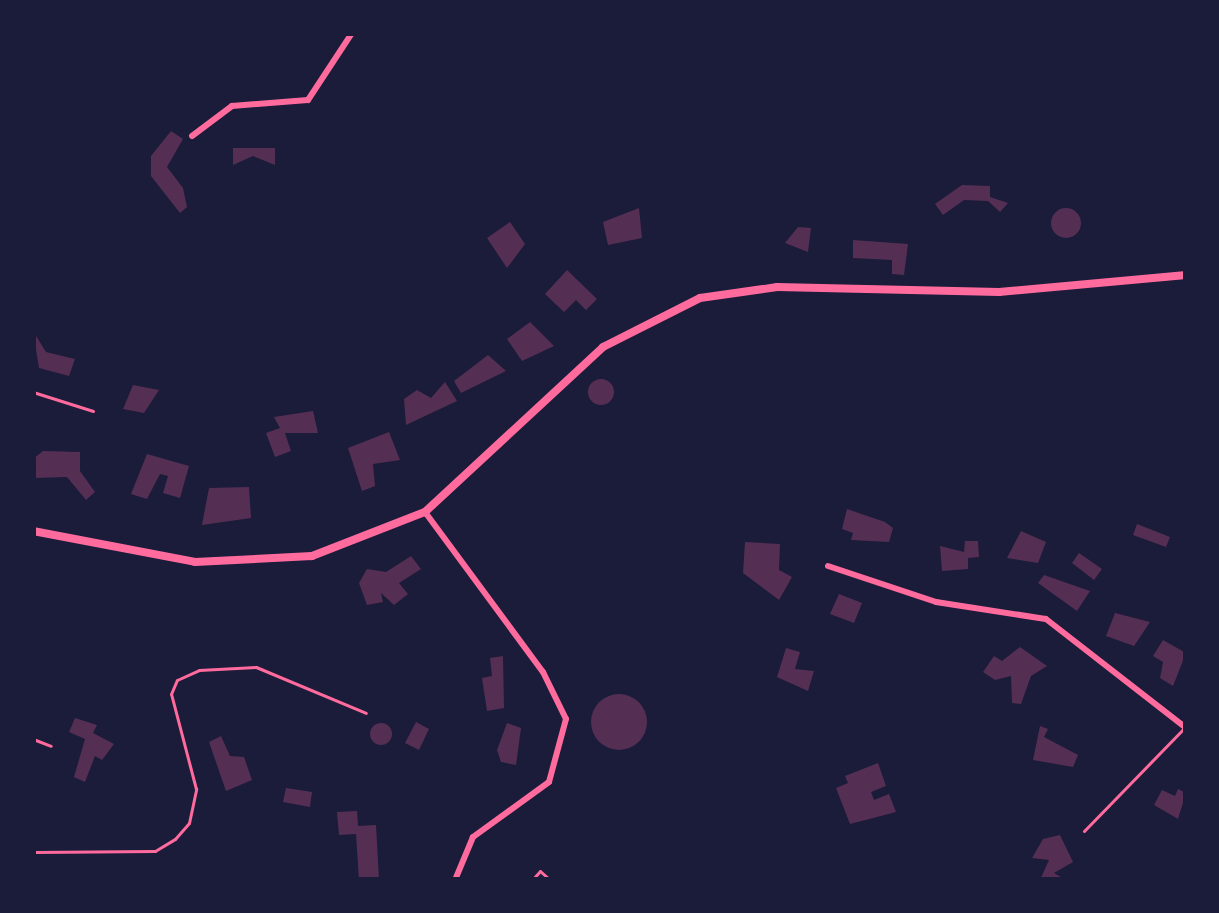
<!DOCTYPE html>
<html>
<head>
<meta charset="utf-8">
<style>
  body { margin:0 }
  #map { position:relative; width:1219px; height:913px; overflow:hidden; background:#1b1b3a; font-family:"Source Serif 4",serif }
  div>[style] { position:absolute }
  .building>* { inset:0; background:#542f53 }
  .round { border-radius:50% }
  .service>* { height:3px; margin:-1.5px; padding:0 1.5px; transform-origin:1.5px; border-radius:1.5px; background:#ff6b9d }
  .minor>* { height:6px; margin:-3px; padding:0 3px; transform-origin:3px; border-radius:3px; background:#ff6b9d }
  .tertiary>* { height:8px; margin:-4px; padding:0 4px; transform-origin:4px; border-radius:4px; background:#ff6b9d }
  span { translate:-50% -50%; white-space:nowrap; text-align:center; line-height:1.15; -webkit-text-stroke:12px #1b1b3a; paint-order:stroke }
  .frame { position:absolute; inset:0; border:36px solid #1b1b3a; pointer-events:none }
</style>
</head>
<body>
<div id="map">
  <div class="building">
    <div style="clip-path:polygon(171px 131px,183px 139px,167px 167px,183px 188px,187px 207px,180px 213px,151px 176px,151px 156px)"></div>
    <div style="clip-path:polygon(233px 148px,275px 148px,275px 165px,253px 156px,233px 165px)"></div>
    <div style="clip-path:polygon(962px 185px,990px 186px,990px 197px,1008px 203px,1000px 212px,988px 201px,964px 200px,943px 215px,935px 204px)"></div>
    <div class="round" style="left:1051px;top:208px;width:30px;height:30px"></div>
    <div style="clip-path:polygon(639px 208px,642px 238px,608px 245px,603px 222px)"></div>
    <div style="clip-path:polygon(510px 222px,525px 244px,507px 268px,487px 238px)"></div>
    <div style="clip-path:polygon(798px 227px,811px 228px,808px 252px,785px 243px)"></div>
    <div style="clip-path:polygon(853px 240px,908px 244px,904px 275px,892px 274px,892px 260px,853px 258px)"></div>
    <div style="clip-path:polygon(567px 270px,597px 299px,586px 310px,576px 300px,564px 312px,545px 294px)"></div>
    <div style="clip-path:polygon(530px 322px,554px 346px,522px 361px,507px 339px)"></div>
    <div style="clip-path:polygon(33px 331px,46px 352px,75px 359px,69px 376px,39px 368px)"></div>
    <div style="clip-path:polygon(488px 355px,506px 371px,461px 393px,454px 381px)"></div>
    <div class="round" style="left:588px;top:379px;width:26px;height:26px"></div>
    <div style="clip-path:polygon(445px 382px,457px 401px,406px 425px,404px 399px,417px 390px,431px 398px)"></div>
    <div style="clip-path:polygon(133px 385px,159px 390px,144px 413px,123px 409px)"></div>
    <div style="clip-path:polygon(313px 411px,318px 433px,285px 433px,291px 451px,275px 457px,266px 433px,280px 428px,274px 417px)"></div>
    <div style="clip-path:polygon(389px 432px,400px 460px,373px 464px,375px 486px,362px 491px,348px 448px)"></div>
    <div style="clip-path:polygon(43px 451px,80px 452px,80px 471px,95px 492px,86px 500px,67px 477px,33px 478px,33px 459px)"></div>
    <div style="clip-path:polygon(147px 454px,189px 466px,180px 498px,163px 493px,168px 476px,160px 474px,147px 499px,131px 494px)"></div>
    <div style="clip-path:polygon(249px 487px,251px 518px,202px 525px,209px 488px)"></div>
    <div style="clip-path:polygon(847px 509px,885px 522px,893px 528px,889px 542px,851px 540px,853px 533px,842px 529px)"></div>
    <div style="clip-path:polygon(1137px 524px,1170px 537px,1166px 547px,1133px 535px)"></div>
    <div style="clip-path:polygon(1021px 531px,1046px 542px,1038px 563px,1007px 558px)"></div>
    <div style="clip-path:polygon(965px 541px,978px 541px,979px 557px,968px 558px,968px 569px,942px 571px,940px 546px,964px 552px)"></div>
    <div style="clip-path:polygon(745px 542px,780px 544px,779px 570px,792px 577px,779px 600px,743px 573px)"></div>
    <div style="clip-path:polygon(1079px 553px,1102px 569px,1094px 580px,1072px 563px)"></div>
    <div style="clip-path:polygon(411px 556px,421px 569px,399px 583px,408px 594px,394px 605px,381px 593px,383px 602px,367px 605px,359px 583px,367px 569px,386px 572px)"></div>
    <div style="clip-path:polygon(1044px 575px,1090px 591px,1077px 611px,1038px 583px)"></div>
    <div style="clip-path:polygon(839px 594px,862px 603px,854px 623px,830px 614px)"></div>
    <div style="clip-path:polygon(1115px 613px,1150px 622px,1134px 646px,1106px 636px)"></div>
    <div style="clip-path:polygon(1163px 640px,1186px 653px,1173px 686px,1160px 678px,1163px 662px,1153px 656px)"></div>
    <div style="clip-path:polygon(1020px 647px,1047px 666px,1031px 676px,1021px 704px,1012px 703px,1011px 676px,995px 680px,983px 672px,994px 656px,1002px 661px)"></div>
    <div style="clip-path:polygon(786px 648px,800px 652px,795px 669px,814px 671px,808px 691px,777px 677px)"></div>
    <div style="clip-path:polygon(503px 656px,504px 708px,487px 711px,482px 678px,492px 676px,490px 658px)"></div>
    <div class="round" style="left:591px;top:694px;width:56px;height:56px"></div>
    <div style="clip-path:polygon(75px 718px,97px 725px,93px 733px,114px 744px,102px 760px,95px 756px,85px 782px,74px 777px,85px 739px,69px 732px)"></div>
    <div style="clip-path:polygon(416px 722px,429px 729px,419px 750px,405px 743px)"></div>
    <div style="clip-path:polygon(507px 723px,521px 728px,516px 765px,501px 762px,497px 750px)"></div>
    <div class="round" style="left:370px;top:723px;width:22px;height:22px"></div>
    <div style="clip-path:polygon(1040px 726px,1048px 729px,1044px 737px,1078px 755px,1073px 767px,1033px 760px)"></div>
    <div style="clip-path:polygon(221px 736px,230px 756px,244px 757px,252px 780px,226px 791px,209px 742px)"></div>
    <div style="clip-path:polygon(878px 763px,886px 786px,871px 792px,874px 800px,889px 794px,896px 812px,850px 824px,836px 788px,848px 783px,845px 776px)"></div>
    <div style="clip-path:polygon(286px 788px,312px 792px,310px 807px,283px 802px)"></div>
    <div style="clip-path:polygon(1178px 789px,1186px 793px,1178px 819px,1154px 805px,1162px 790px,1175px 796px)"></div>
    <div style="clip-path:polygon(357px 811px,358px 826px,376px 825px,379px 879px,359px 880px,356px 834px,339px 835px,337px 812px)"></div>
    <div style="clip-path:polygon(1060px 835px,1073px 862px,1054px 873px,1066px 880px,1040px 880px,1049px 860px,1032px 858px,1043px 839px)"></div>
  </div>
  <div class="service">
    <div style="left:33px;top:392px;width:63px;rotate:17.6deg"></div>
    <div style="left:33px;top:739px;width:19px;rotate:21deg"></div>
    <div style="left:1084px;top:831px;width:144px;rotate:-45.8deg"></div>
    <div style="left:33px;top:852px;width:122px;rotate:-0.5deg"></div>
    <div style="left:155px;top:851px;width:23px;rotate:-31deg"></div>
    <div style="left:175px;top:839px;width:21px;rotate:-49deg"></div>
    <div style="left:189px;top:823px;width:35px;rotate:-78deg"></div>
    <div style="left:196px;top:789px;width:98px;rotate:-104.7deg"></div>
    <div style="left:171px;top:694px;width:15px;rotate:-67deg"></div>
    <div style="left:177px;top:680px;width:24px;rotate:-24deg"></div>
    <div style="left:199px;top:670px;width:57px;rotate:-3deg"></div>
    <div style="left:256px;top:667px;width:119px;rotate:22.7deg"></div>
    <div style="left:532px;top:880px;width:12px;rotate:-48deg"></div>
    <div style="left:540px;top:871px;width:13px;rotate:42deg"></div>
  </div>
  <div class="minor">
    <div style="left:192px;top:136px;width:50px;rotate:-36.9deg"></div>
    <div style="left:232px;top:106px;width:76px;rotate:-4.5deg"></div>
    <div style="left:308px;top:100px;width:80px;rotate:-56.7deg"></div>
    <div style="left:425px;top:512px;width:199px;rotate:53.6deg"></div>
    <div style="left:543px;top:672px;width:52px;rotate:63.9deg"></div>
    <div style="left:566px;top:719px;width:65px;rotate:105.1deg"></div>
    <div style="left:549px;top:782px;width:94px;rotate:144.1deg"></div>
    <div style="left:473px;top:837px;width:47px;rotate:112.7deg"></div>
    <div style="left:828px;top:566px;width:114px;rotate:18.4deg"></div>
    <div style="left:936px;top:602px;width:111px;rotate:8.8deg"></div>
    <div style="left:1046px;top:619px;width:177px;rotate:37.9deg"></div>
  </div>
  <div class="tertiary">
    <div style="left:33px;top:531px;width:165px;rotate:10.8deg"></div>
    <div style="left:195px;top:562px;width:117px;rotate:-2.9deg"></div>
    <div style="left:312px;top:556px;width:121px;rotate:-21.3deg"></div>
    <div style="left:425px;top:512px;width:243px;rotate:-42.8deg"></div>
    <div style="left:603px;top:347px;width:109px;rotate:-26.8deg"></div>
    <div style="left:700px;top:298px;width:78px;rotate:-8.1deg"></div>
    <div style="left:777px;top:287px;width:222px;rotate:1.3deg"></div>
    <div style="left:999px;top:292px;width:188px;rotate:-5.2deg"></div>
  </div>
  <div class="frame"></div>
</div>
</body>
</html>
